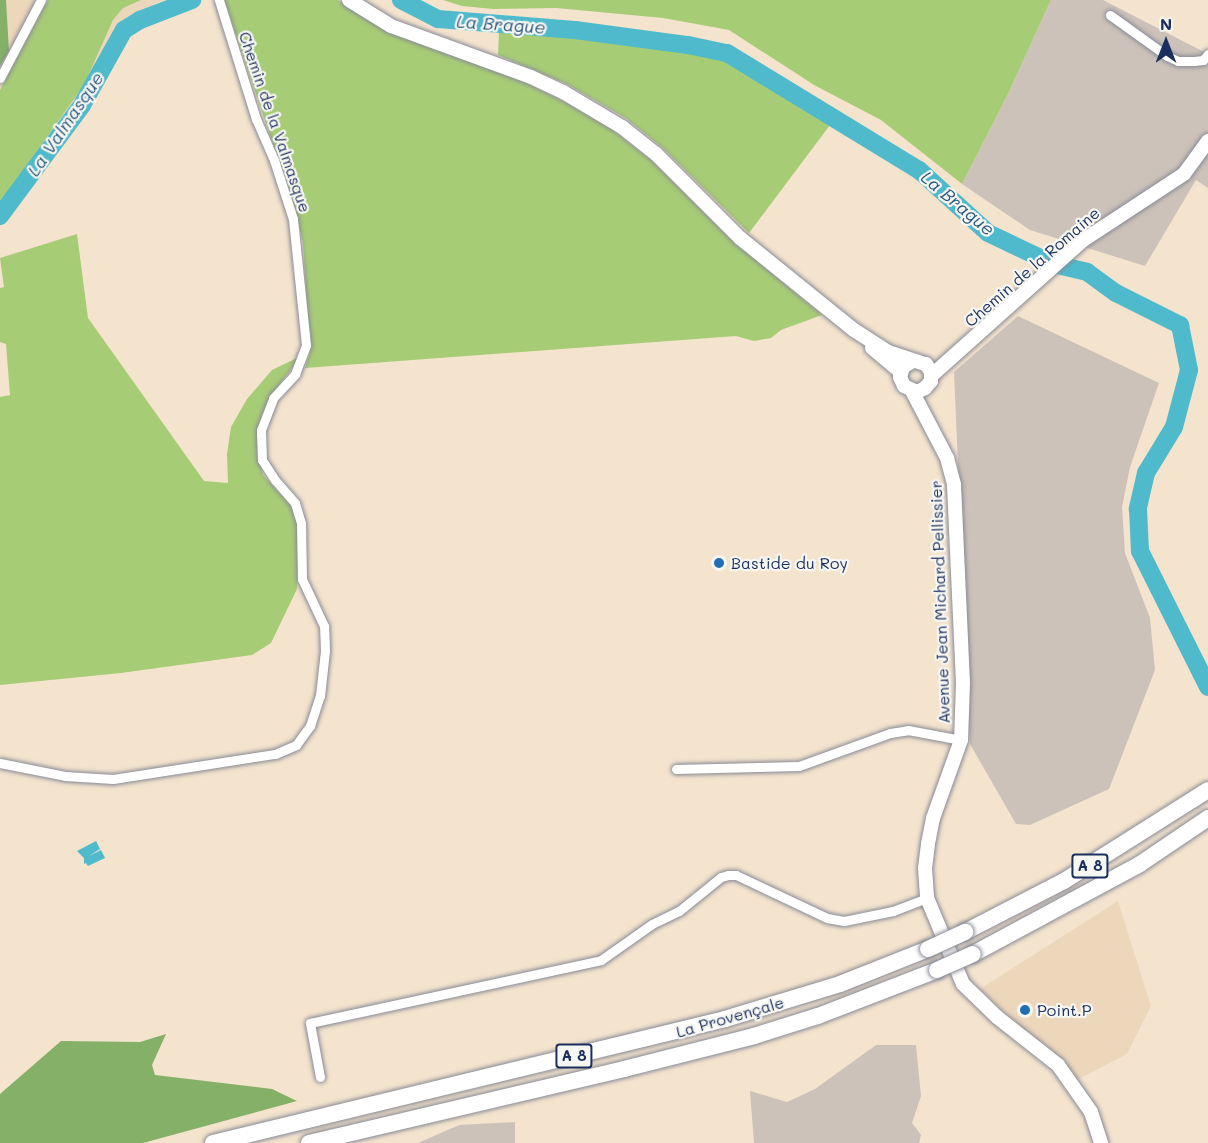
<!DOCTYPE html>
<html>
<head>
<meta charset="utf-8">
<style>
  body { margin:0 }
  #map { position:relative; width:1208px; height:1143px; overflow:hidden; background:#f4e4ce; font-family:Mali,sans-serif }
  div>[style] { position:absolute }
  .built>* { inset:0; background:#edd7bb }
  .industrial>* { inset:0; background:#ccc2b9 }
  .green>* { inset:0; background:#a7cc76 }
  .forest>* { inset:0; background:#85b067 }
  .water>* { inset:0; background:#4fbacc }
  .river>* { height:18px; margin:-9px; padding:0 9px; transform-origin:9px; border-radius:9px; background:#4fbacc }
  .roads { filter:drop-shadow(0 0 2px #888a96) drop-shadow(0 0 2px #888a96) }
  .street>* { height:9px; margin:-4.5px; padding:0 4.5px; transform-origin:4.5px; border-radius:4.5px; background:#fff }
  .secondary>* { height:14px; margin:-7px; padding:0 7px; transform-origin:7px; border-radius:7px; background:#fff }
  .highway>* { height:16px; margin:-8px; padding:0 8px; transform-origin:8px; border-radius:8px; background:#fff }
  .bridges { filter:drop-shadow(0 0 2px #888a96) drop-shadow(0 0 2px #888a96) }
  .highway-bridge>* { height:16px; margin:-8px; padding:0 8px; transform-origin:8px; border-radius:8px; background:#fff }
  .dots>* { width:16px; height:16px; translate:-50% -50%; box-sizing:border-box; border:3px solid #f6f6f2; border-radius:50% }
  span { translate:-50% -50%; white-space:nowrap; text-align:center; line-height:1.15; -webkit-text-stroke:4.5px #f6f6f2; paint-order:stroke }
  .shield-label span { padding:2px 4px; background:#f6f6f2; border:2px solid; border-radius:4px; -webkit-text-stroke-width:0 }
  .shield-label { font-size:15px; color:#1b2f5e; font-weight:700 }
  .street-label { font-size:16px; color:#1b2f5e }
  .poi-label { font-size:16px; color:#1b2f5e }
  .left { translate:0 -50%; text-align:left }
  .water-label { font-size:18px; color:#2b597f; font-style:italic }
  .north { position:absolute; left:1136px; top:12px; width:60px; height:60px; -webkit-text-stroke:4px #f6f6f2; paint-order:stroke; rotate:0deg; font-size:16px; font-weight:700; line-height:24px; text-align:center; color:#1b2f5e }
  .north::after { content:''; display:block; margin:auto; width:21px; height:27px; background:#1b2f5e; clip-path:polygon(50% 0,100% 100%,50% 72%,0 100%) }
</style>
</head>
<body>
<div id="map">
  <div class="built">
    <div style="clip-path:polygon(0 0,165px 0,154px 4px,140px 20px,124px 30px,82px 105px,0 216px)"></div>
    <div style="clip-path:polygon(1118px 901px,1151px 1006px,1127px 1054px,1077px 1080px,980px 989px)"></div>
  </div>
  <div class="industrial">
    <div style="clip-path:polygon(1051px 0,1103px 0,1208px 54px,1208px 188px,1196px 180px,1145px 266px,1030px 230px,962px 184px,1008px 94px)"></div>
    <div style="clip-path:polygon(1018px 316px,1159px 383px,1130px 467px,1122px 507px,1125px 553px,1150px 618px,1155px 670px,1109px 789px,1030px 825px,1016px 824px,970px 744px,954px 372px)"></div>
    <div style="clip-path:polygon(876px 1045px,916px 1045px,921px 1096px,912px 1123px,921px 1135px,919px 1143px,754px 1143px,750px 1091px,787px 1102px,815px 1089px)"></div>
    <div style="clip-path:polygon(515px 1122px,515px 1143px,418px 1143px,459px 1125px)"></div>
  </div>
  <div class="green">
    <div style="clip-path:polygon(48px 0,141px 0,123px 8px,113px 20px,84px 85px,0 203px,0 90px)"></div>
    <div style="clip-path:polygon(224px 0,338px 0,389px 31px,522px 81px,567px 103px,611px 129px,651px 160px,735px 243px,822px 315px,781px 330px,771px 338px,754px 341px,736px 336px,305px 368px,310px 353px,303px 243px,295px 209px)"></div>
    <div style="clip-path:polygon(443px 0,1051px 0,1008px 94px,962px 184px,881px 120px,814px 85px,729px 30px,663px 18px,556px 8px,493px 9px,462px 6px)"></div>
    <div style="clip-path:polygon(516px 30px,720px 57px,747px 71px,830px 125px,749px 233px,663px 148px,627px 119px,567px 84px,498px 55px,499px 31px)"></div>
    <div style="clip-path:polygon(77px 234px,88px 318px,204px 481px,228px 483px,227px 454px,231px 427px,247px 399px,272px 370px,301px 356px,273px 393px,258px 449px,263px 475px,295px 510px,299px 540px,297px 589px,271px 643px,252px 655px,121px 673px,0 685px,0 397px,10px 395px,6px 344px,0 342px,0 288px,4px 287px,0 258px)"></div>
  </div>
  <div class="forest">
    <div style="clip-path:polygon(0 0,6px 0,9px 51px,0 66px)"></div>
    <div style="clip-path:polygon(166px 1034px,152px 1065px,155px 1075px,272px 1089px,297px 1101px,143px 1143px,0 1143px,0 1094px,61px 1041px,140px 1042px)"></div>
  </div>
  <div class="water">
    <div style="clip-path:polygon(96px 841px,100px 849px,89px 856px,101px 850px,105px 858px,88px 866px,86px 863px,84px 864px,84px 858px,77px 851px)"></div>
  </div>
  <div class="river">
    <div style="left:401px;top:0;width:42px;rotate:27.2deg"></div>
    <div style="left:438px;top:19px;width:137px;rotate:4.6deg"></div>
    <div style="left:575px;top:30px;width:114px;rotate:7.6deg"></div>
    <div style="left:688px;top:45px;width:40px;rotate:12deg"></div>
    <div style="left:727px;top:53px;width:225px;rotate:31.4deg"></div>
    <div style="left:919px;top:170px;width:93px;rotate:42.4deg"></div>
    <div style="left:988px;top:233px;width:72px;rotate:25.5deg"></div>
    <div style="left:1053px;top:264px;width:35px;rotate:13deg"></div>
    <div style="left:1087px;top:272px;width:36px;rotate:36deg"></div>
    <div style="left:1116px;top:293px;width:72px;rotate:26.6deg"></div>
    <div style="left:1180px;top:325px;width:46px;rotate:78.7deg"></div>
    <div style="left:1189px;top:370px;width:59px;rotate:104.7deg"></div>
    <div style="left:1174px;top:427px;width:54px;rotate:121.3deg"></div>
    <div style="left:1146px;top:473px;width:37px;rotate:103deg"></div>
    <div style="left:1138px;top:509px;width:42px;rotate:87.3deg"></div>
    <div style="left:1140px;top:551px;width:152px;rotate:63.4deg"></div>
    <div style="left:0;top:216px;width:138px;rotate:-53.5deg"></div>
    <div style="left:82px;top:105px;width:86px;rotate:-60.8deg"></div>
    <div style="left:124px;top:30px;width:19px;rotate:-32deg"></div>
    <div style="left:140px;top:20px;width:56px;rotate:-21deg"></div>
  </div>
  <div class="roads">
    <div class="street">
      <div style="left:1110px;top:15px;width:70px;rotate:35.7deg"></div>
      <div style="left:1167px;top:56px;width:12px;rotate:24deg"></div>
      <div style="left:1178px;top:61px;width:16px"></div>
      <div style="left:1194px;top:61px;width:9px;rotate:-6deg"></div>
      <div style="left:1203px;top:60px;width:8px;rotate:-50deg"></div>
      <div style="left:0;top:78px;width:88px;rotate:-62.3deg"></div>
      <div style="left:0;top:763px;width:66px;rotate:11.3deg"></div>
      <div style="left:65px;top:776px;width:48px;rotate:3.6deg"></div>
      <div style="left:113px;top:779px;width:164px;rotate:-8.8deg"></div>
      <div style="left:275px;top:754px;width:23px;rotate:-23deg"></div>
      <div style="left:296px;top:745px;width:24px;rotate:-54deg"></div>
      <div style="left:310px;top:726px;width:32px;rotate:-72deg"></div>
      <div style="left:320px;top:696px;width:45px;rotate:-83.7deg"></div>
      <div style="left:325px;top:651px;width:25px;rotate:-92deg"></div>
      <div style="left:324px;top:626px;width:52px;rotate:-115.1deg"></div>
      <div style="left:302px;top:579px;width:56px;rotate:-91deg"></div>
      <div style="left:301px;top:523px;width:21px;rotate:-107deg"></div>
      <div style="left:295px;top:503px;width:30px;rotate:-131deg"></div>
      <div style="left:275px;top:480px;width:24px;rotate:-123deg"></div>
      <div style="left:262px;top:460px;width:30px;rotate:-92deg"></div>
      <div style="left:261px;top:430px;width:34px;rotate:-69deg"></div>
      <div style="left:273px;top:398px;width:33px;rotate:-47deg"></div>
      <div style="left:295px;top:374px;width:31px;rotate:-69deg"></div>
      <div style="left:306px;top:345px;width:127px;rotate:-95.9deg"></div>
      <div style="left:293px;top:219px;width:62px;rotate:-107.9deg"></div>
      <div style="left:274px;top:160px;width:45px;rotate:-113.7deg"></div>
      <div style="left:256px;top:119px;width:125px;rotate:-107.3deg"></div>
      <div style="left:676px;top:769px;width:123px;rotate:-1.4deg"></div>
      <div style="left:799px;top:766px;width:97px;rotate:-19.9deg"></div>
      <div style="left:890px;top:733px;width:18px;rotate:-9deg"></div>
      <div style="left:908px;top:730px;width:54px;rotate:10.7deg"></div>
      <div style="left:320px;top:1077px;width:55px;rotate:-100.5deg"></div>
      <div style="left:310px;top:1023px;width:298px;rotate:-12.2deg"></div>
      <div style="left:601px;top:960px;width:62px;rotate:-35.2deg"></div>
      <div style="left:652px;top:924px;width:30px;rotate:-26deg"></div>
      <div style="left:679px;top:911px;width:54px;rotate:-39deg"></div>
      <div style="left:721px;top:877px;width:7px;rotate:-16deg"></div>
      <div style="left:728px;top:875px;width:8px"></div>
      <div style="left:736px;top:875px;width:101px;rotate:25.3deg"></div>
      <div style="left:827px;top:918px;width:17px;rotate:10deg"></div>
      <div style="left:844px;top:921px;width:50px;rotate:-11.5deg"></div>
      <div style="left:893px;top:911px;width:36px;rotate:-21deg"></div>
    </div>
    <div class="secondary">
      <div style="left:349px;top:0;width:49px;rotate:31.8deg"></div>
      <div style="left:391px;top:26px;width:149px;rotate:20deg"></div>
      <div style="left:531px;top:77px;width:35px;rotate:25deg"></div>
      <div style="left:563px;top:92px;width:69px;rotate:30.7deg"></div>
      <div style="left:622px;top:127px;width:43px;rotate:38.5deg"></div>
      <div style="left:656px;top:154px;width:119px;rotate:45deg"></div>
      <div style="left:740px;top:238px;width:146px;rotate:38.9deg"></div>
      <div style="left:854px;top:330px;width:40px;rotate:32.9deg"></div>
      <div style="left:888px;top:352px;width:40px;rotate:18deg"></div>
      <div style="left:926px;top:364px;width:9px;rotate:58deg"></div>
      <div style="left:931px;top:372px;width:9px;rotate:90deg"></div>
      <div style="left:931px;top:381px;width:9px;rotate:131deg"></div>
      <div style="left:925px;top:388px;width:9px;rotate:153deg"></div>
      <div style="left:917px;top:392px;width:14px;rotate:-155deg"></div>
      <div style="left:904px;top:386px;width:10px;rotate:-114deg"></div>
      <div style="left:900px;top:377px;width:10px;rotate:-73deg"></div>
      <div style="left:903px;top:367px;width:12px;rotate:-31deg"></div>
      <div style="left:872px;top:348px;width:38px;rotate:40deg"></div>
      <div style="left:931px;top:376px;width:203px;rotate:-41.8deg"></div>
      <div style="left:1082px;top:241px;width:122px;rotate:-33.3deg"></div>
      <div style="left:1184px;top:174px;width:41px;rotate:-54deg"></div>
      <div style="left:912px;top:391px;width:76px;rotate:62.4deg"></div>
      <div style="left:947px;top:458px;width:28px;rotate:75deg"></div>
      <div style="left:954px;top:485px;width:198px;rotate:87.4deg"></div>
      <div style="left:963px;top:683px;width:57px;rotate:92deg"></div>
      <div style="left:961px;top:740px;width:83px;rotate:109.7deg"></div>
      <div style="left:933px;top:818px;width:26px;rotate:101deg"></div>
      <div style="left:928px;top:844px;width:24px;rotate:97deg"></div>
      <div style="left:925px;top:868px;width:30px;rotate:86deg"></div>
      <div style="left:927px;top:898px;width:93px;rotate:67.3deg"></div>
      <div style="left:963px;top:984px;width:47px;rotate:44.1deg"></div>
      <div style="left:997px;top:1017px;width:78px;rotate:38.2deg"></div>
      <div style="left:1058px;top:1065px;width:57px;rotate:54.9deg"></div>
      <div style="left:1091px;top:1112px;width:33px;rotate:72deg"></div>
    </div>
    <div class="highway">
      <div style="left:965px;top:932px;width:111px;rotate:-27.3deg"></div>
      <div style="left:1064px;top:881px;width:170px;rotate:-32.3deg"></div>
      <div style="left:973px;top:954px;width:190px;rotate:-28.3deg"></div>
      <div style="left:1140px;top:864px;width:82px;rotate:-34.1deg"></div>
      <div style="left:213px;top:1143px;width:527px;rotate:-13.61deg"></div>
      <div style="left:725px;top:1019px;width:120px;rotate:-16.9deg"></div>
      <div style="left:840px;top:984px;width:95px;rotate:-21.7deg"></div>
      <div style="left:309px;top:1143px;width:324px;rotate:-13.2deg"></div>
      <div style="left:624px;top:1069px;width:134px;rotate:-14.2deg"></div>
      <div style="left:754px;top:1036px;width:67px;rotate:-17.4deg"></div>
      <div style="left:818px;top:1016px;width:128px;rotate:-21.1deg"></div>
    </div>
  </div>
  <div class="bridges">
    <div class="highway-bridge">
      <div style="left:928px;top:949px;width:41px;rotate:-24.7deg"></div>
      <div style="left:937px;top:970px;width:39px;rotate:-24deg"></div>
    </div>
  </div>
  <div class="dots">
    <div style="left:719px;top:563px;background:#1f6fb2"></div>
    <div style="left:1025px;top:1010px;background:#1f6fb2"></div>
  </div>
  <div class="shield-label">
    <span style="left:1090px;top:866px">A 8</span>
    <span style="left:574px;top:1056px">A 8</span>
  </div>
  <div class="street-label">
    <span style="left:275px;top:122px;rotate:71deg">Chemin de la Valmasque</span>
    <span style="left:1032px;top:267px;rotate:-41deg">Chemin de la Romaine</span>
    <span style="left:940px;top:602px;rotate:-92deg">Avenue Jean Michard Pellissier</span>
    <span style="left:730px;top:1017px;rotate:-16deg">La Provençale</span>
  </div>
  <div class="poi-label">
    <span class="left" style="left:731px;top:563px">Bastide du Roy</span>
    <span class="left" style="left:1037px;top:1010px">Point.P</span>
  </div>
  <div class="water-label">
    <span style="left:501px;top:24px;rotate:4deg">La Brague</span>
    <span style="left:65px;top:124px;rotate:-56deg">La Valmasque</span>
    <span style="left:958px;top:203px;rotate:40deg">La Brague</span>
  </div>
  <div class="north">N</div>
</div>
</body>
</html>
